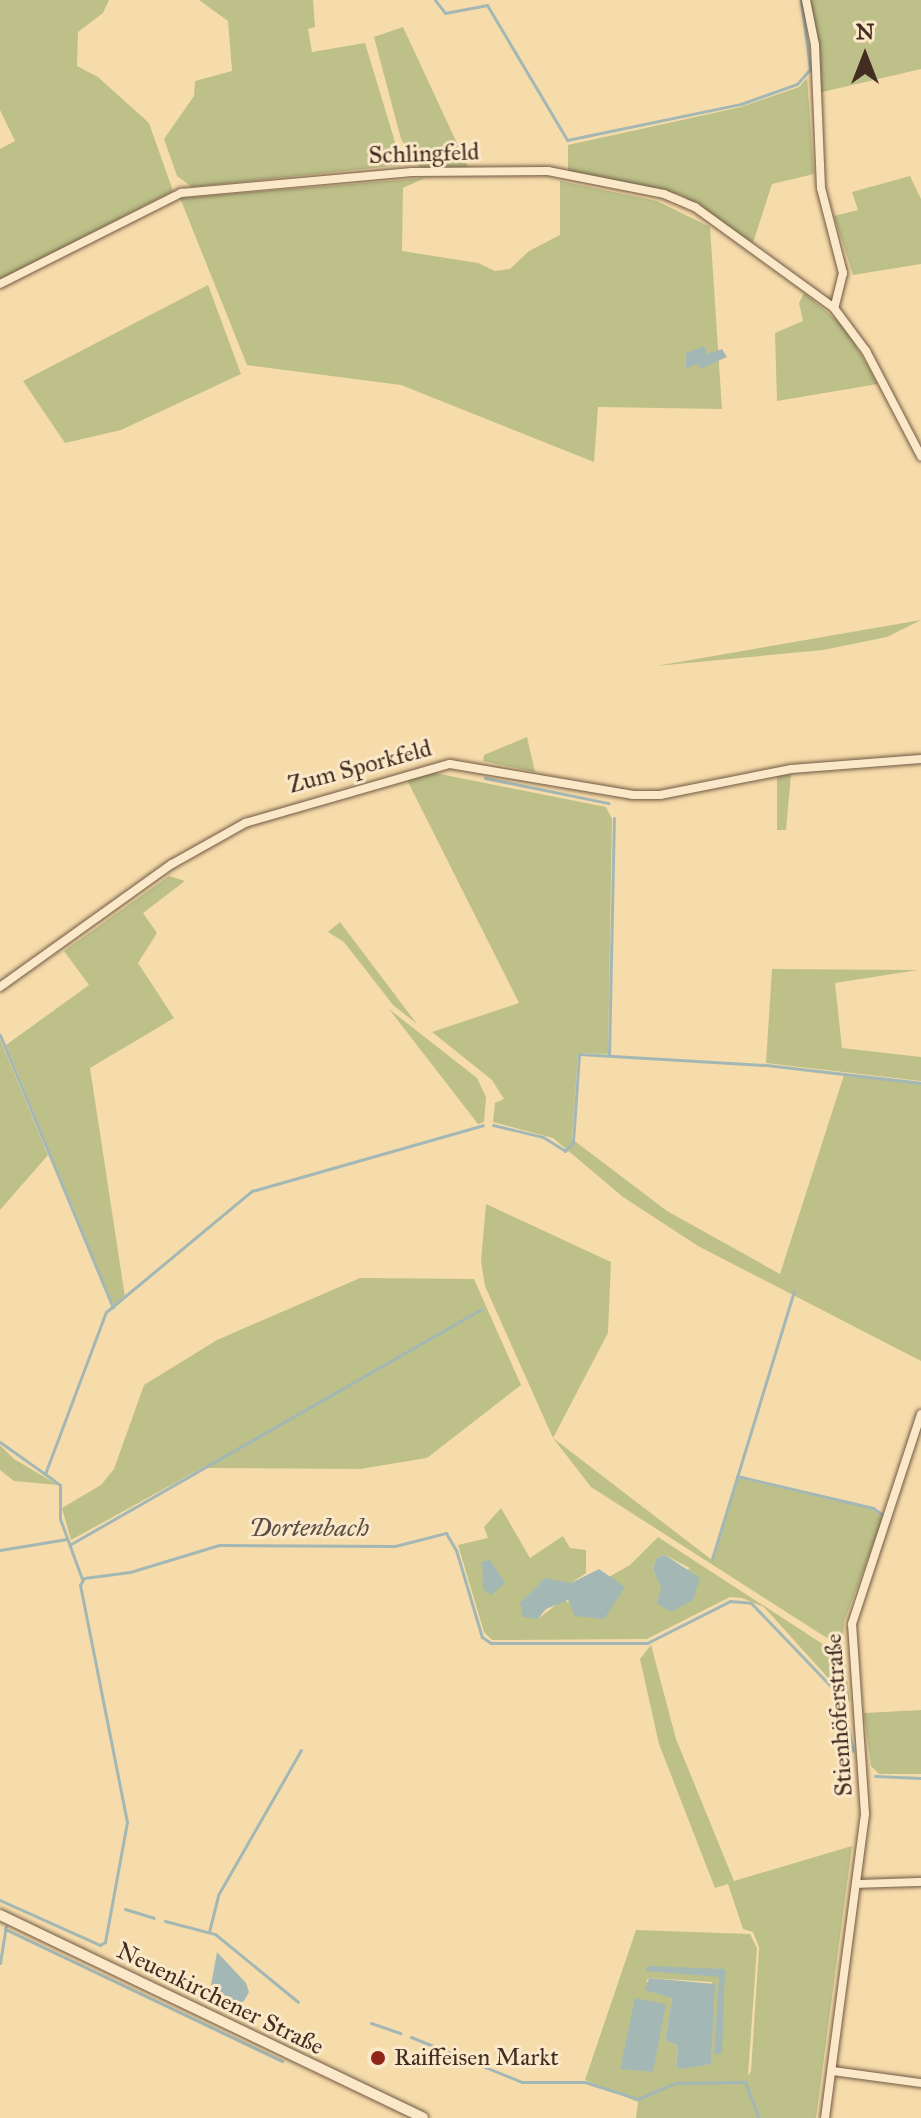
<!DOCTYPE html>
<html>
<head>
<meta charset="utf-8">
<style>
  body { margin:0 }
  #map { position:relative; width:921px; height:2118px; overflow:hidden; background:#f7dcab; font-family:"IM FELL Great Primer",serif }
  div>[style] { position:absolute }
  .green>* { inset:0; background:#bdc089 }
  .water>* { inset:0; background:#a3b8b5 }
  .stream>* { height:3px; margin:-1.5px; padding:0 1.5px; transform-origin:1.5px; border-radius:1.5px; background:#a3b8b5 }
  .roads { filter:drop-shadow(0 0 2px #705944) drop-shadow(0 0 2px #705944) }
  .minor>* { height:8px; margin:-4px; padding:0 4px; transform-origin:4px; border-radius:4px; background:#fae8c8 }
  .tertiary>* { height:10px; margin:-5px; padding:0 5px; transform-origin:5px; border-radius:5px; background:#fae8c8 }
  .dots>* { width:22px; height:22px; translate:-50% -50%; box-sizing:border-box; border:4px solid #fae8c8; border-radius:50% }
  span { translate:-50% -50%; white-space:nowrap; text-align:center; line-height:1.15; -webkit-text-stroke:6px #fae8c8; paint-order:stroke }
  .street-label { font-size:24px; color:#432d22 }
  .poi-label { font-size:24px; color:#432d22 }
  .left { translate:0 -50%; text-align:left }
  .water-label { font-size:26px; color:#5b5047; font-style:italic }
  .north { position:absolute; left:825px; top:16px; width:80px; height:80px; -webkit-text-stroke:6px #fae8c8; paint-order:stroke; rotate:0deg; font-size:22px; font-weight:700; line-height:32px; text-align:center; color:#432d22 }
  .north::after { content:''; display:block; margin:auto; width:28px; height:36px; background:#432d22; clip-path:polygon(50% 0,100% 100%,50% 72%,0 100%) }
</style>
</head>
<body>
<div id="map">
  <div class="green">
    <div style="clip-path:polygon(0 0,109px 0,103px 13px,78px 32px,77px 66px,98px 77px,149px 123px,173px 191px,0 280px,0 149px,15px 141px,0 110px)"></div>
    <div style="clip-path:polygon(199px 0,313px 0,315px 27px,308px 29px,312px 52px,365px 43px,402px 165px,192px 187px,177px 176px,164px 139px,194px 96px,195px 81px,232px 71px,228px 21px)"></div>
    <div style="clip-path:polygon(809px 0,921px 0,921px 69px,818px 93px)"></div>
    <div style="clip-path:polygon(403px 27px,468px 167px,421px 169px,401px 139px,374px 37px)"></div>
    <div style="clip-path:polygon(807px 78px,814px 174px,772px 184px,753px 243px,681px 195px,568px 171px,568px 145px,741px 107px,799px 87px)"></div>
    <div style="clip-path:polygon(910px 176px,921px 199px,921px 264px,853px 275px,834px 216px,858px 210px,852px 192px)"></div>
    <div style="clip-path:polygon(425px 178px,403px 188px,402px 251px,478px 263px,495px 271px,510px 269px,529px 251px,560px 235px,560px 181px,657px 201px,710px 227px,722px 409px,598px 407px,594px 462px,401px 385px,247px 365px,180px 198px)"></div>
    <div style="clip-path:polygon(208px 285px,241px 374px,121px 430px,65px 443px,23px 381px)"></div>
    <div style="clip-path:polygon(804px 293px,844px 326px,878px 384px,777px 401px,775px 333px,803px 321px,799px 303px)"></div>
    <div style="clip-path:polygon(921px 620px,887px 637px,823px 650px,656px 666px)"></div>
    <div style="clip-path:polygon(527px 737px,535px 772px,483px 761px,484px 755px)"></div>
    <div style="clip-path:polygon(435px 773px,606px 807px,612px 819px,608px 1054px,578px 1053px,572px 1139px,667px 1211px,780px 1274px,844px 1075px,921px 1084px,921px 1361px,698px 1246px,623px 1197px,553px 1138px,493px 1122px,495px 1103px,504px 1099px,492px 1080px,432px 1032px,519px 1003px,407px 780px)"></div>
    <div style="clip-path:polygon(791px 774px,786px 830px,777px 830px,777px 776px)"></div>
    <div style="clip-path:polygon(169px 876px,185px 881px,143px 913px,157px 933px,138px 963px,174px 1018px,90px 1068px,125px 1297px,113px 1305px,6px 1045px,89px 985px,64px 951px)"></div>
    <div style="clip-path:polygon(340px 922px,417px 1024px,393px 1005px,344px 942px,328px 932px)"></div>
    <div style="clip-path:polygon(772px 969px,918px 970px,835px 983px,842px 1048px,921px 1057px,921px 1081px,766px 1063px)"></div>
    <div style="clip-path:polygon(389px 1009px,477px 1078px,486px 1097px,484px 1122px,478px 1124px)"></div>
    <div style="clip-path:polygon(0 1039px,48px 1155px,0 1210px)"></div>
    <div style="clip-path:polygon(486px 1204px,611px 1262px,608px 1333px,553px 1438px,712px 1560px,738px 1478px,872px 1509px,883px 1518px,844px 1622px,843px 1642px,838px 1645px,591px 1487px,553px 1438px,485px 1286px,481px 1261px)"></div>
    <div style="clip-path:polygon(360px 1278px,474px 1279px,521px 1385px,427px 1458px,360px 1469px,202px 1468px,71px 1540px,62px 1508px,101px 1485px,114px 1469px,144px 1385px,217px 1340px)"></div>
    <div style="clip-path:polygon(0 1445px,14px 1459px,58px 1485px,14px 1481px,0 1470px)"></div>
    <div style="clip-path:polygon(evenodd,501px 1508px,530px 1558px,563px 1536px,570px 1548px,586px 1550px,586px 1573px,571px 1583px,560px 1583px,538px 1619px,562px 1600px,573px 1604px,619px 1583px,607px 1578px,630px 1565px,658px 1537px,838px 1654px,845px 1663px,850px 1702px,764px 1607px,742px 1598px,730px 1597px,647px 1639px,492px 1640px,484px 1632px,458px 1545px,488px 1538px,484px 1527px,501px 1508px,665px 1555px,690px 1568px,661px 1588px,653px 1570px,656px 1558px,665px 1555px)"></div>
    <div style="clip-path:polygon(evenodd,651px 1645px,676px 1739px,734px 1881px,852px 1846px,816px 2118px,636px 2118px,638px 2102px,585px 2080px,636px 1930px,750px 1934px,757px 1948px,748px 2076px,751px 2071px,759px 1947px,753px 1932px,743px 1929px,728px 1884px,715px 1888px,659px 1744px,640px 1659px,651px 1645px,649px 1978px,712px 1982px,711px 2064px,676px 2066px,678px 2046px,665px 2040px,672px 1998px,646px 1981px,649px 1978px)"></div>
    <div style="clip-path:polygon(921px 1710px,921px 1774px,879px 1774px,871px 1766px,864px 1713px)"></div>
  </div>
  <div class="water">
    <div style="clip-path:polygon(704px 346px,707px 354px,722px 349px,727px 357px,700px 369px,699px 364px,686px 368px,686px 353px)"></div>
    <div style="clip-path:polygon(665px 1555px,700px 1578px,693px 1600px,671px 1612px,657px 1603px,661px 1588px,653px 1570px,656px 1558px)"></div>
    <div style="clip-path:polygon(490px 1560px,505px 1583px,491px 1595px,483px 1589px,482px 1562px)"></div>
    <div style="clip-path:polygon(599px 1569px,625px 1587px,604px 1619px,575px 1616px,568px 1600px,546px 1609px,538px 1619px,523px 1617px,520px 1603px,545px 1578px,571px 1583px)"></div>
    <div style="clip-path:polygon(217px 1952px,246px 1983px,249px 1992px,244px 2001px,237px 2004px,211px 1985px)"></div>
    <div style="clip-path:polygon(647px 1966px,725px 1969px,722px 2054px,714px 2054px,719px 1977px,646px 1971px)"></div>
    <div style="clip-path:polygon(649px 1978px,715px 1984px,711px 2064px,681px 2069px,676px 2066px,678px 2046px,665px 2040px,672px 1998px,645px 1990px)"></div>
    <div style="clip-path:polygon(635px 1998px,666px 2004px,653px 2072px,620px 2069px)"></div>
  </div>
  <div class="stream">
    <div style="left:435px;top:0;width:16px;rotate:52deg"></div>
    <div style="left:445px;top:13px;width:43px;rotate:-10.8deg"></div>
    <div style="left:487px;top:5px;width:157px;rotate:59.3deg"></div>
    <div style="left:567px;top:140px;width:178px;rotate:-11.7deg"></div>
    <div style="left:741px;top:104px;width:59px;rotate:-19.7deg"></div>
    <div style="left:797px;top:84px;width:20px;rotate:-49deg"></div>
    <div style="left:801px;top:0;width:69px;rotate:82.5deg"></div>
    <div style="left:485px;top:778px;width:126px;rotate:11.5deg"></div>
    <div style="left:0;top:1035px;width:295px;rotate:67.5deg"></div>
    <div style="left:609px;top:1054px;width:236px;rotate:-88.8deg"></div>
    <div style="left:493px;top:1125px;width:51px;rotate:13.5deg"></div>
    <div style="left:543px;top:1137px;width:26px;rotate:32deg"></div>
    <div style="left:565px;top:1151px;width:12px;rotate:-48deg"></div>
    <div style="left:573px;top:1142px;width:88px;rotate:-86.1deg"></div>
    <div style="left:579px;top:1054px;width:187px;rotate:3.4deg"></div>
    <div style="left:766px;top:1065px;width:156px;rotate:6.6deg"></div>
    <div style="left:0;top:1442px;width:55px;rotate:35.4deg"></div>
    <div style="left:737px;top:1476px;width:140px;rotate:13.2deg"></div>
    <div style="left:873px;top:1508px;width:14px;rotate:36deg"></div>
    <div style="left:71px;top:1544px;width:473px;rotate:-29.8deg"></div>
    <div style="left:0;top:1550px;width:68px;rotate:-9.3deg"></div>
    <div style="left:712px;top:1559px;width:280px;rotate:-73deg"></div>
    <div style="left:82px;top:1579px;width:64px;rotate:-110.1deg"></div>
    <div style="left:60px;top:1519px;width:34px;rotate:-90deg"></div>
    <div style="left:60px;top:1485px;width:19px;rotate:-144deg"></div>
    <div style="left:45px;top:1474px;width:173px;rotate:-69.4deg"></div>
    <div style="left:106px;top:1312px;width:190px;rotate:-39.7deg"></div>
    <div style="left:252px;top:1191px;width:240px;rotate:-15.9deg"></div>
    <div style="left:875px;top:1776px;width:46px;rotate:2.5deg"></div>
    <div style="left:0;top:1900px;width:110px;rotate:24.2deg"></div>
    <div style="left:100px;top:1945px;width:6px;rotate:-31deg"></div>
    <div style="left:105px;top:1942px;width:122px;rotate:-79.6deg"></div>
    <div style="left:127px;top:1822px;width:242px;rotate:-101.2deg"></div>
    <div style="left:80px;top:1585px;width:8px;rotate:-60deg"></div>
    <div style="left:84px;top:1578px;width:46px;rotate:-7.4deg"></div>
    <div style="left:130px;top:1572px;width:93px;rotate:-16.9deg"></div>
    <div style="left:219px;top:1545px;width:176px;rotate:0.3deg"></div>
    <div style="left:395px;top:1546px;width:53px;rotate:-14.3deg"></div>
    <div style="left:446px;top:1533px;width:20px;rotate:60deg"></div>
    <div style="left:456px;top:1550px;width:91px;rotate:73.4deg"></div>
    <div style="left:482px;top:1637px;width:11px;rotate:34deg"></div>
    <div style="left:491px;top:1643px;width:156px"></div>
    <div style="left:647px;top:1643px;width:93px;rotate:-26.8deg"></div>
    <div style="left:730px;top:1601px;width:21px;rotate:5deg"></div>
    <div style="left:751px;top:1603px;width:132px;rotate:46.2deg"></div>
    <div style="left:842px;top:1698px;width:54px;rotate:78.3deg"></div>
    <div style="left:125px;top:1909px;width:30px;rotate:17deg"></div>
    <div style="left:165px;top:1921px;width:52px;rotate:14.6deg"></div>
    <div style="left:215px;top:1934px;width:107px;rotate:39.3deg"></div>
    <div style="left:5px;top:1929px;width:307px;rotate:25.5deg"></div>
    <div style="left:209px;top:1932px;width:38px;rotate:-76deg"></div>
    <div style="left:218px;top:1895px;width:167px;rotate:-60.2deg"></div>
    <div style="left:0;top:1963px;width:37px;rotate:-81deg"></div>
    <div style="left:371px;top:2023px;width:31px;rotate:19deg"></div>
    <div style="left:411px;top:2037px;width:120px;rotate:22.1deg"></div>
    <div style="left:522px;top:2082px;width:63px"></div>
    <div style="left:585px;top:2082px;width:56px;rotate:17.8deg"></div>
    <div style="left:638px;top:2099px;width:40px;rotate:-23.4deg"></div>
    <div style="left:675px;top:2083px;width:70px;rotate:-0.8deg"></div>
    <div style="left:745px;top:2082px;width:39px;rotate:69deg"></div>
  </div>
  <div class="roads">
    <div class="minor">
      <div style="left:806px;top:0;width:46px;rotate:78.7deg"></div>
      <div style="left:815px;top:45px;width:143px;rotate:87.6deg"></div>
      <div style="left:821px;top:188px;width:88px;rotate:75.5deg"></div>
      <div style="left:843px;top:273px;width:36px;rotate:104deg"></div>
      <div style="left:0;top:284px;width:203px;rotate:-26.7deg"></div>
      <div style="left:181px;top:193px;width:232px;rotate:-5.2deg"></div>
      <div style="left:412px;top:172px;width:136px;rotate:-0.4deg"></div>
      <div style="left:548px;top:171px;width:118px;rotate:11.2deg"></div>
      <div style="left:664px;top:194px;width:34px;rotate:23deg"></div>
      <div style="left:695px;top:207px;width:172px;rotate:36deg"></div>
      <div style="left:834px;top:308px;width:54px;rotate:53.3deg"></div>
      <div style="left:866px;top:351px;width:119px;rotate:62.4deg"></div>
      <div style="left:0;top:987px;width:211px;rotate:-35.6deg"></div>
      <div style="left:172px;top:864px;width:84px;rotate:-29.3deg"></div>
      <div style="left:245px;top:823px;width:213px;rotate:-16.1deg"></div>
      <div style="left:450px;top:764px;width:186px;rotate:9.6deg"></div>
      <div style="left:633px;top:795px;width:27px"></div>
      <div style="left:660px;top:795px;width:134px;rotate:-11.2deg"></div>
      <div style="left:791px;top:769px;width:130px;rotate:-4.4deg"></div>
      <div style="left:856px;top:1884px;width:65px;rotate:-1.8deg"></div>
      <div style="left:833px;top:2071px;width:89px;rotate:7.8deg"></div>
      <div style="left:825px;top:2118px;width:307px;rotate:-82.5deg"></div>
      <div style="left:865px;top:1814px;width:190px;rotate:-93.9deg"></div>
      <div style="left:852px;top:1624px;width:221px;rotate:-71.8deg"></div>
    </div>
    <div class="tertiary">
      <div style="left:0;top:1915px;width:469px;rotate:25.6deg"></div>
    </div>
  </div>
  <div class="dots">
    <div style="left:378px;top:2058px;background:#8f2418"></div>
  </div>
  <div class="street-label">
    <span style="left:424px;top:154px;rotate:-2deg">Schlingfeld</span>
    <span style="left:360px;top:767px;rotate:-15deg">Zum Sporkfeld</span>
    <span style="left:839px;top:1715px;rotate:-94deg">Stienhöferstraße</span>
    <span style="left:220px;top:1999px;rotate:26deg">Neuenkirchener Straße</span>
  </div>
  <div class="poi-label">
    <span class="left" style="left:394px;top:2058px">Raiffeisen Markt</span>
  </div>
  <div class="water-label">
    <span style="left:309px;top:1528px">Dortenbach</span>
  </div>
  <div class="north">N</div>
</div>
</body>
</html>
